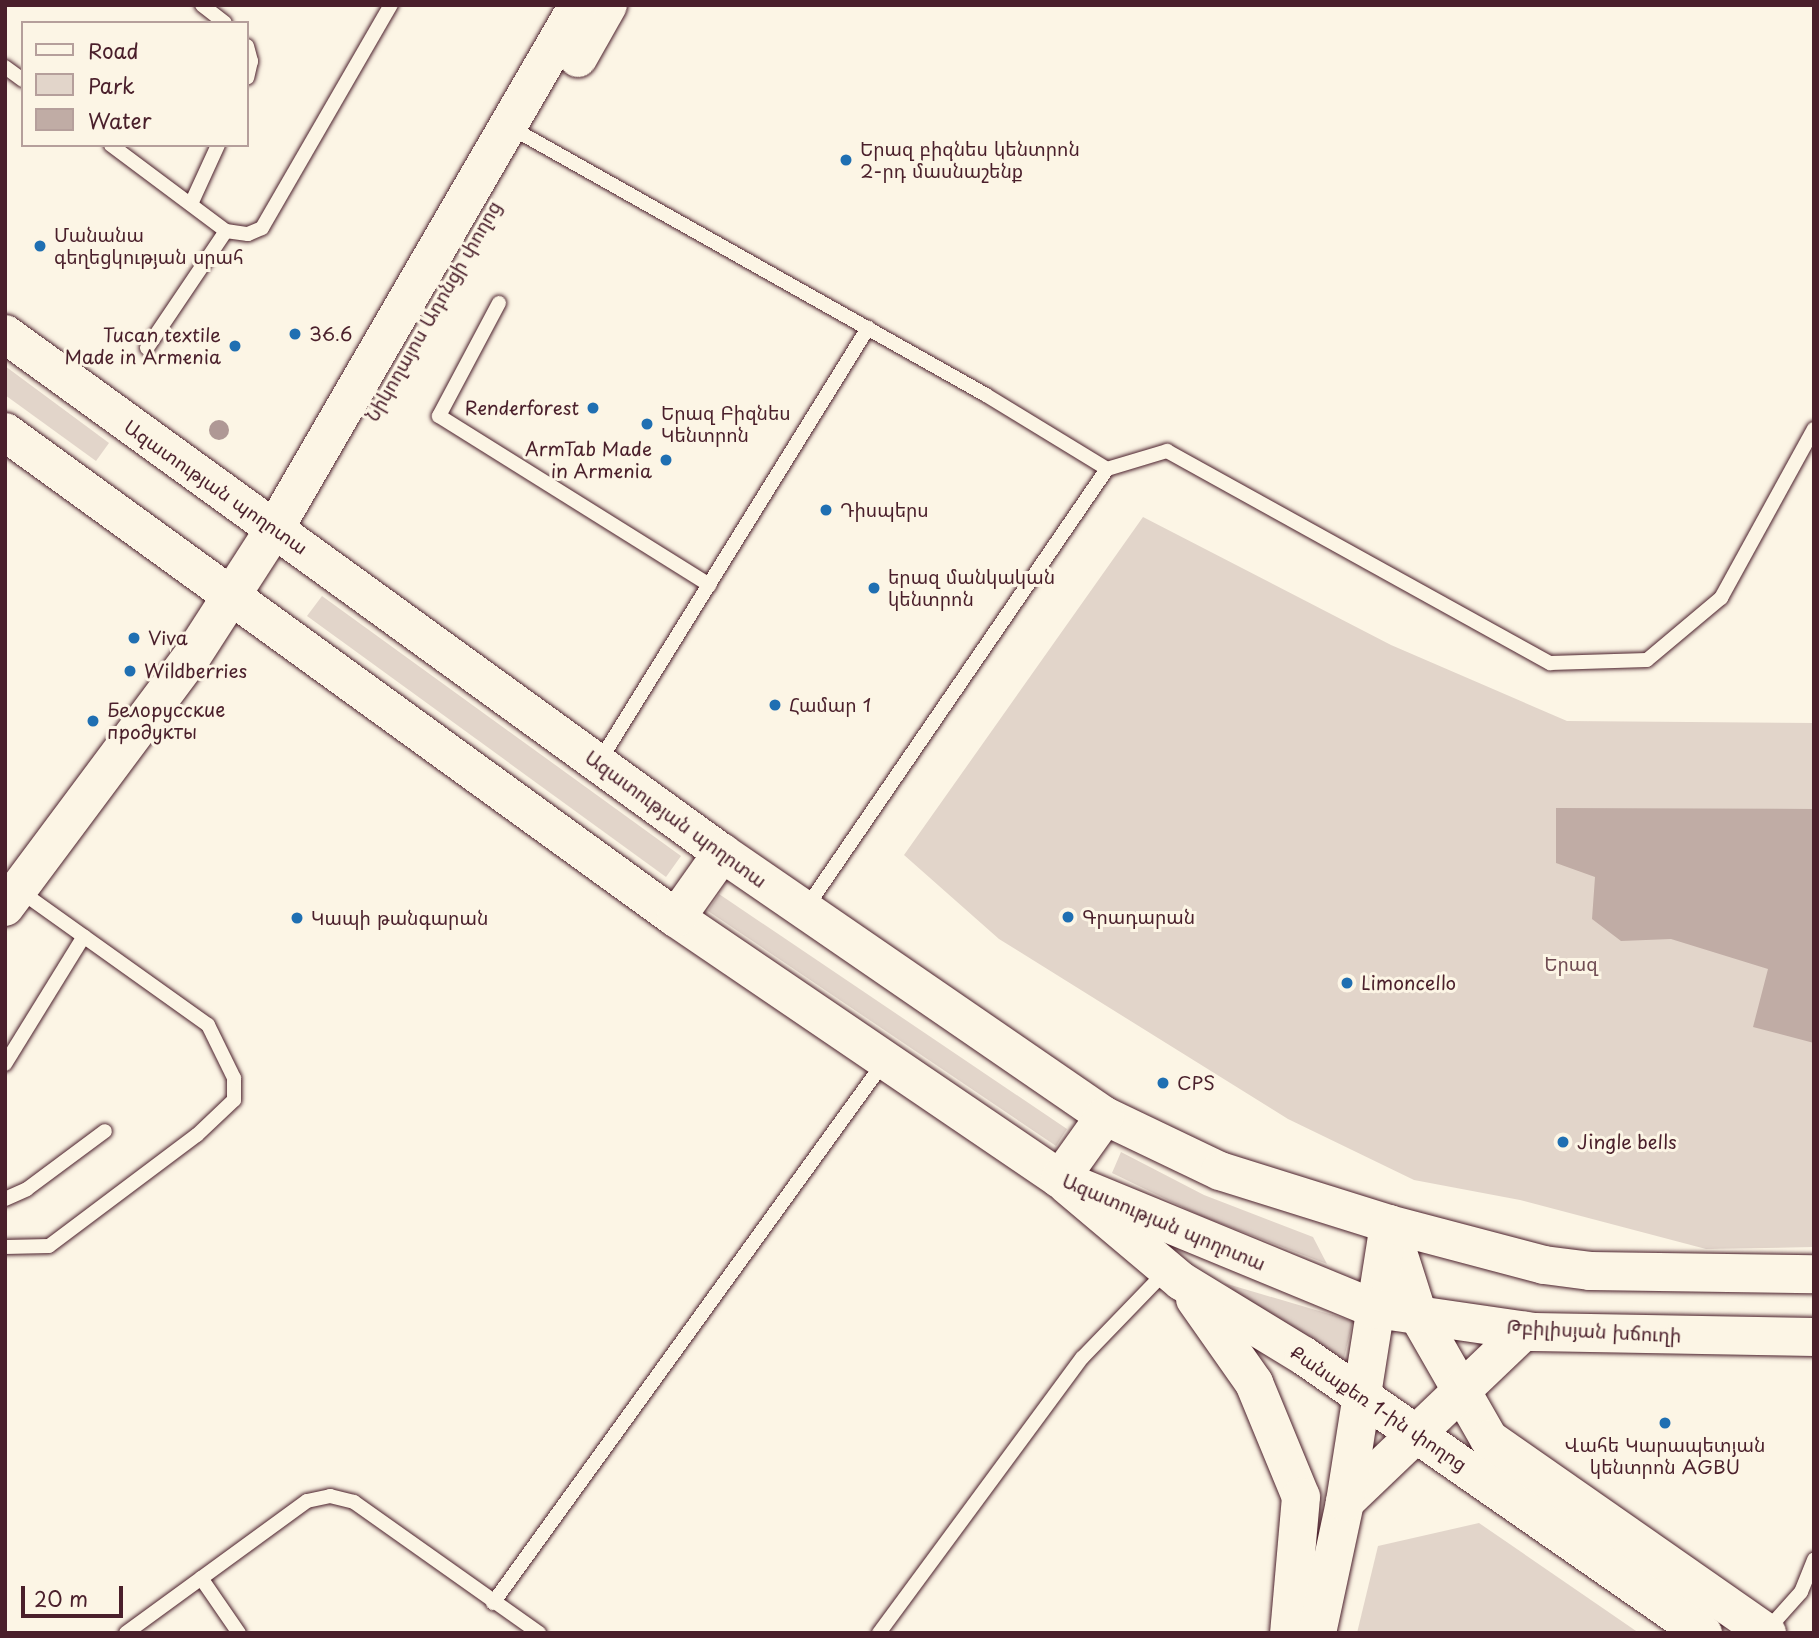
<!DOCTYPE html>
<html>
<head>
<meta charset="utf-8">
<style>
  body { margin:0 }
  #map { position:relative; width:1819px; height:1638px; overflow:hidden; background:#fcf5e5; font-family:"Playpen Sans","Noto Sans Armenian",sans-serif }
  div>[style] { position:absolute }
  .green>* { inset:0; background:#e2d5ca }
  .water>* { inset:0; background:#c0aca5 }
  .roads { filter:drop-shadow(0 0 2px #4a1f2b) drop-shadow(0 0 2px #4a1f2b) }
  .lane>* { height:14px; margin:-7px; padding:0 7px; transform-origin:7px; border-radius:7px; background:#fcf5e5 }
  .secondary>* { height:38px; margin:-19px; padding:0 19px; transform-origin:19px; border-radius:19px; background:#fcf5e5 }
  .primary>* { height:38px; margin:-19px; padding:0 19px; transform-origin:19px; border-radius:19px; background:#fcf5e5 }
  .trees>* { width:20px; height:20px; margin:-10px; border-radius:50%; background:#af9895 }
  .dots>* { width:19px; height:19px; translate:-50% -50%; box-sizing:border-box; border:4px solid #fcf5e5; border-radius:50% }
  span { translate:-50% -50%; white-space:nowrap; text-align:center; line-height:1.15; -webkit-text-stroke:6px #fcf5e5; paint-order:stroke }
  .poi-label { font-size:19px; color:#4a1f2b }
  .left { translate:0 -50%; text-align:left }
  .right { translate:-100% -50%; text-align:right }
  .street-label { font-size:19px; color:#4a1f2b }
  .park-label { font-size:19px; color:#704c53 }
  .frame { position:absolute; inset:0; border:7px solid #4a1f2b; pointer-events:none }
  .legend { position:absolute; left:21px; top:21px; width:228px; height:126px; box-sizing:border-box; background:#fcf5e5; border:2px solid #b59f9b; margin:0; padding:9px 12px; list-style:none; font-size:21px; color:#4a1f2b }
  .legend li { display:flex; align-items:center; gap:14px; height:35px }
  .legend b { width:35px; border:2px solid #b59f9b }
  .scale { position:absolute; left:21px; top:1586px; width:102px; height:32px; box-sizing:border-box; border:4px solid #4a1f2b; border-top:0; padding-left:9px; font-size:21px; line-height:24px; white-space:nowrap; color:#4a1f2b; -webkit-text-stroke:5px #fcf5e5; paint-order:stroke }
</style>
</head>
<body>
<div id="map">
  <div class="green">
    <div style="clip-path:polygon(5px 366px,109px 443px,96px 461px,5px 395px)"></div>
    <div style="clip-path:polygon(1143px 517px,1391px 645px,1567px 721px,1814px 723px,1814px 1247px,1706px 1249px,1520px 1200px,1414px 1180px,1288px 1119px,999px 939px,904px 855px)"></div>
    <div style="clip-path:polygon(322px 596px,681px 856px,666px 877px,307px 616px)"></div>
    <div style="clip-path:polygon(719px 894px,1067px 1129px,1056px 1146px,708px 911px)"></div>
    <div style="clip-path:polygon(1121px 1152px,1204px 1195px,1313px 1237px,1327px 1264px,1201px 1216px,1112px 1173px)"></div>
    <div style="clip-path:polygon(1224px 1283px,1353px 1321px,1342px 1366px,1312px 1350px)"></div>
    <div style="clip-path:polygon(1479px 1523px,1639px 1633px,1357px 1633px,1378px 1546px)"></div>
  </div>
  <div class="water">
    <div style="clip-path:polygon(1556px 808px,1814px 809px,1814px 1043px,1753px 1027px,1768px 969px,1671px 939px,1621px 941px,1592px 919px,1595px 877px,1556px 863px)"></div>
  </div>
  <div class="roads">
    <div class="lane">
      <div style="left:202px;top:5px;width:29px;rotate:38deg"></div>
      <div style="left:247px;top:46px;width:16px;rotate:75deg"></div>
      <div style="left:251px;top:61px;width:17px;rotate:103deg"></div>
      <div style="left:5px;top:67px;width:22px;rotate:36deg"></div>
      <div style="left:510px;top:127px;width:546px;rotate:29.38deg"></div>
      <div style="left:986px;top:395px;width:142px;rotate:31.4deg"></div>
      <div style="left:1107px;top:469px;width:532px;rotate:124.44deg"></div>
      <div style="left:111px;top:145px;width:144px;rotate:36.8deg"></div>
      <div style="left:226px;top:231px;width:22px;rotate:8deg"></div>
      <div style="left:248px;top:234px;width:15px;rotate:-23deg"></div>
      <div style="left:262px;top:228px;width:258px;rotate:-60deg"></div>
      <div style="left:191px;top:204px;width:65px;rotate:-65.4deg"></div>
      <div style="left:499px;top:303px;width:128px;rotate:118deg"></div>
      <div style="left:439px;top:416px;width:319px;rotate:32deg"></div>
      <div style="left:147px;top:348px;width:141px;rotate:-56deg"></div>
      <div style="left:1107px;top:469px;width:63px;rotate:-16.7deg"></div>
      <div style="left:1167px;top:451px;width:438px;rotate:29deg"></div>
      <div style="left:1550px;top:663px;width:97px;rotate:-1.8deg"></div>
      <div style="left:1647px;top:660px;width:97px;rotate:-40deg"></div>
      <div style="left:1721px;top:598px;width:193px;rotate:-61.2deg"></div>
      <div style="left:599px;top:762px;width:511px;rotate:-58.21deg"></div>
      <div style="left:5px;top:1064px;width:150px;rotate:-58.3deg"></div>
      <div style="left:5px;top:1199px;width:24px;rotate:-24deg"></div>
      <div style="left:27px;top:1189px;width:97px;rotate:-36.6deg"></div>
      <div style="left:5px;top:1247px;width:44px;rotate:-1.3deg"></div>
      <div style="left:49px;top:1246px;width:185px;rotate:-36.9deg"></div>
      <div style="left:197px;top:1135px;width:51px;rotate:-43.4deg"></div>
      <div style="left:234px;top:1100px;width:22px;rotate:-90deg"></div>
      <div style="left:234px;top:1078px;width:59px;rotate:-116.1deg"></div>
      <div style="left:208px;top:1025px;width:232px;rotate:-144.5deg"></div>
      <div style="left:201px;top:1578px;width:67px;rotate:55.4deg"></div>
      <div style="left:493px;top:1603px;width:668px;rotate:-54.14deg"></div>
      <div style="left:1767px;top:1630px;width:51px;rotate:-48.2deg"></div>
      <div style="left:1801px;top:1592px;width:35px;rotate:-68deg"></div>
      <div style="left:126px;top:1633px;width:224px;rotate:-36.1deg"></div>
      <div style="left:307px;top:1501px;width:24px;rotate:-12deg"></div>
      <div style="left:330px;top:1496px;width:25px;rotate:14deg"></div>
      <div style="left:354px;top:1502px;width:227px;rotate:35.3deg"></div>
      <div style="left:879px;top:1633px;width:342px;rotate:-53.6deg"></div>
      <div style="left:1082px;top:1358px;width:122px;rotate:-46deg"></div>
    </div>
    <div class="secondary">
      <div style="left:578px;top:58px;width:61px;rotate:-60.5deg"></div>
      <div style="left:5px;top:907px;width:314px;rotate:-53.3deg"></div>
      <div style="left:193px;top:655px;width:151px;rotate:-57.2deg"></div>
      <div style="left:275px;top:528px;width:604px;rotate:-59.91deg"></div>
      <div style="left:1067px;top:1185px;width:149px;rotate:40.1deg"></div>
      <div style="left:1181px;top:1281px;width:144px;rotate:31.4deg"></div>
      <div style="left:1304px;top:1356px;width:486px;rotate:34.8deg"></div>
      <div style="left:1389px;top:1224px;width:96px;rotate:72.3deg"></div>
      <div style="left:1418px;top:1315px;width:143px;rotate:60.2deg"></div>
      <div style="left:1489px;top:1439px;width:339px;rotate:34.9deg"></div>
      <div style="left:1195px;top:1299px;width:103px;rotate:54.9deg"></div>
      <div style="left:1254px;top:1383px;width:123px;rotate:67.6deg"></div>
      <div style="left:1301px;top:1497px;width:137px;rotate:95deg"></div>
      <div style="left:1345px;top:1502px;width:248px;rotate:-43.7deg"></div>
      <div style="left:1317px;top:1633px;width:134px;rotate:-77.9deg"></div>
      <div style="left:1345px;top:1502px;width:273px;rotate:-81deg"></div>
    </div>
    <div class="primary">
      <div style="left:5px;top:334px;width:885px;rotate:35.9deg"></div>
      <div style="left:722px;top:853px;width:465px;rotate:34.5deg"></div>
      <div style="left:1105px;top:1116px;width:127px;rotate:25.6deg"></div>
      <div style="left:1220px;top:1171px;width:177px;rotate:17.4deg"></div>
      <div style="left:1389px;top:1224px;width:160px;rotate:14.8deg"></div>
      <div style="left:1544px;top:1265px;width:46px;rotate:7.4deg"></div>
      <div style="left:1590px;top:1271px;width:224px;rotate:0.8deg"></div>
      <div style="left:5px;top:432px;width:829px;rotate:35.92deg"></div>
      <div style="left:676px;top:918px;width:464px;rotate:34.2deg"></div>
      <div style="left:1060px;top:1179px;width:342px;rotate:22.4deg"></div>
      <div style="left:1376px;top:1309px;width:160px;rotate:8.3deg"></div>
      <div style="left:1534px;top:1332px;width:280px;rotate:1deg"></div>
      <div style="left:676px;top:918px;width:80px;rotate:-54.7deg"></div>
      <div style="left:1060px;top:1179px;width:77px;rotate:-54.5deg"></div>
    </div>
  </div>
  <div class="trees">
    <div style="left:219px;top:430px"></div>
  </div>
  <div class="dots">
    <div style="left:846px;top:160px;background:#1f6fb2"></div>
    <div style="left:40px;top:246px;background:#1f6fb2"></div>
    <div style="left:295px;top:334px;background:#1f6fb2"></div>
    <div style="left:235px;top:346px;background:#1f6fb2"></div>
    <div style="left:593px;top:408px;background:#1f6fb2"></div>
    <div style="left:647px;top:424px;background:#1f6fb2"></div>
    <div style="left:666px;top:460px;background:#1f6fb2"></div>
    <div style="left:826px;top:510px;background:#1f6fb2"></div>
    <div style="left:874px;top:588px;background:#1f6fb2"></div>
    <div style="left:134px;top:638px;background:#1f6fb2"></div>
    <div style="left:130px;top:671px;background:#1f6fb2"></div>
    <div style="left:775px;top:705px;background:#1f6fb2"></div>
    <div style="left:93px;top:721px;background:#1f6fb2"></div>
    <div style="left:1068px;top:917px;background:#1f6fb2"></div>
    <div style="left:297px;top:918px;background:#1f6fb2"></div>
    <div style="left:1347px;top:983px;background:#1f6fb2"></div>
    <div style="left:1163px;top:1083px;background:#1f6fb2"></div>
    <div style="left:1563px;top:1142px;background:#1f6fb2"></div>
    <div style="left:1665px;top:1423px;background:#1f6fb2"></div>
  </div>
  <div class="poi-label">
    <span class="left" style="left:860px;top:160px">Երազ բիզնես կենտրոն<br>2-րդ մասնաշենք</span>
    <span class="left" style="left:54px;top:246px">Մանանա<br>գեղեցկության սրահ</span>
    <span class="left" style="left:309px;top:334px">36.6</span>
    <span class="right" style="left:221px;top:346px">Tucan textile<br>Made in Armenia</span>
    <span class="right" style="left:579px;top:408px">Renderforest</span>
    <span class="left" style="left:661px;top:424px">Երազ Բիզնես<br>Կենտրոն</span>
    <span class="right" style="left:652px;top:460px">ArmTab Made<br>in Armenia</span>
    <span class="left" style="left:840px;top:510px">Դիսպերս</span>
    <span class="left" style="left:888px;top:588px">երազ մանկական<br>կենտրոն</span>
    <span class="left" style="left:148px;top:638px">Viva</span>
    <span class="left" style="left:144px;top:671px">Wildberries</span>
    <span class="left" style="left:789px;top:705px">Համար 1</span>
    <span class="left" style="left:107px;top:721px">Белорусские<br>продукты</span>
    <span class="left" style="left:1082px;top:917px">Գրադարան</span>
    <span class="left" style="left:311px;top:918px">Կապի թանգարան</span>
    <span class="left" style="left:1361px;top:983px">Limoncello</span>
    <span class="left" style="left:1177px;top:1083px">CPS</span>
    <span class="left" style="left:1577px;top:1142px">Jingle bells</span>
    <span style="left:1665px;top:1456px">Վահե Կարապետյան<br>կենտրոն AGBU</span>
  </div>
  <div class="street-label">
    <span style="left:433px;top:311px;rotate:-60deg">Նիկողայոս Ադոնցի փողոց</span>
    <span style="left:216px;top:487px;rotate:35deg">Ազատության պողոտա</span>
    <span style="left:676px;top:819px;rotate:36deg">Ազատության պողոտա</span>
    <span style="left:1164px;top:1222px;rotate:23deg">Ազատության պողոտա</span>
    <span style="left:1594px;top:1331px;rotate:3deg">Թբիլիսյան խճուղի</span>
    <span style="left:1379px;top:1408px;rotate:34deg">Քանաքեռ 1-ին փողոց</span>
  </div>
  <div class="park-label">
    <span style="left:1571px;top:964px">Երազ</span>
  </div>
  <div class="frame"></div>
  <ul class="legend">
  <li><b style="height:9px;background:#fcf5e5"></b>Road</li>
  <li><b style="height:19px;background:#e2d5ca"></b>Park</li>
  <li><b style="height:19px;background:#c0aca5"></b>Water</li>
  </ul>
  <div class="scale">20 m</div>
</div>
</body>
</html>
